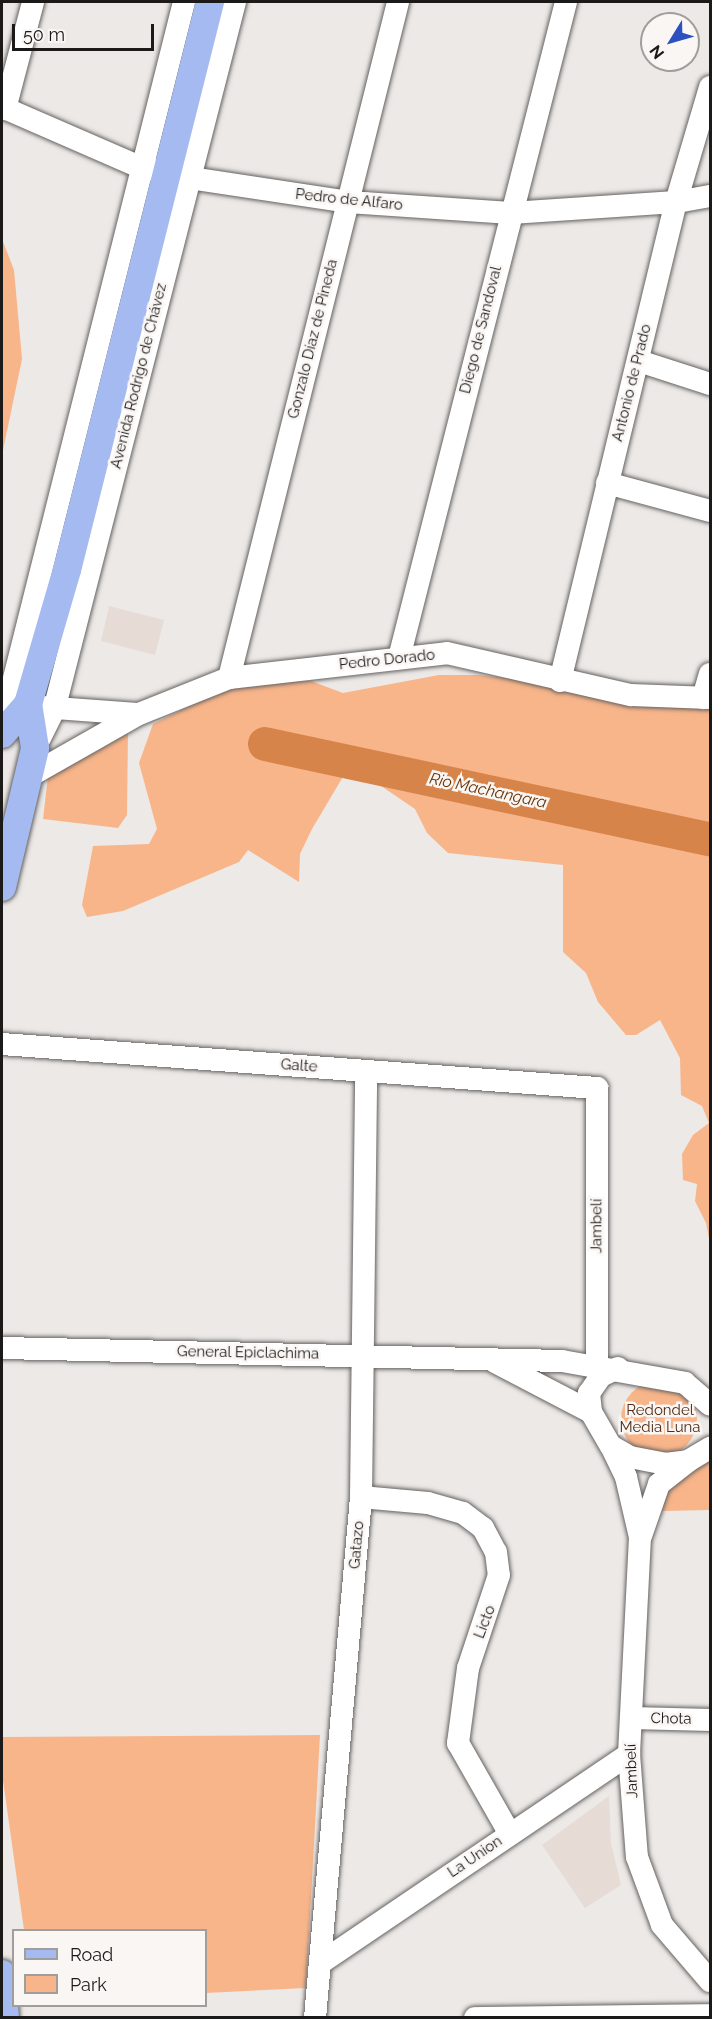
<!DOCTYPE html>
<html>
<head>
<meta charset="utf-8">
<style>
  body { margin:0 }
  #map { position:relative; width:712px; height:2019px; overflow:hidden; background:#ece9e7; font-family:Raleway,sans-serif }
  div>[style] { position:absolute }
  .built>* { inset:0; background:#e6dcd5 }
  .green>* { inset:0; background:#f8b58a }
  .round { border-radius:50% }
  .river>* { height:34px; margin:-17px; padding:0 17px; transform-origin:17px; border-radius:17px; background:#d7844b }
  .roads { filter:drop-shadow(0 0 2px #656260) drop-shadow(0 0 2px #656260) }
  .minor>* { height:22px; margin:-11px; padding:0 11px; transform-origin:11px; border-radius:11px; background:#fff }
  .major>* { height:28px; margin:-14px; padding:0 14px; transform-origin:14px; border-radius:14px; background:#a4baf1 }
  span { translate:-50% -50%; white-space:nowrap; text-align:center; line-height:1.15; -webkit-text-stroke:5px #f9f6f4; paint-order:stroke }
  .street-label { font-size:15px; color:#1b1a19 }
  .park-label { font-size:15px; color:#512e17 }
  .water-label { font-size:16px; color:#693306; font-style:italic }
  .frame { position:absolute; inset:0; border:3px solid #1b1a19; pointer-events:none }
  .legend { position:absolute; left:12px; top:1929px; width:195px; height:78px; box-sizing:border-box; background:#f9f6f4; border:2px solid #a09e9c; margin:0; padding:8px 10px; list-style:none; font-size:18px; color:#1b1a19 }
  .legend li { display:flex; align-items:center; gap:12px; height:30px }
  .legend b { width:30px; border:2px solid #a09e9c }
  .north { position:absolute; left:640px; top:12px; width:60px; height:60px; box-sizing:border-box; background:#f9f6f4; border:2px solid #a09e9c; border-radius:50%; rotate:233deg; font-size:16px; font-weight:700; line-height:24px; text-align:center; color:#1b1a19 }
  .north::after { content:''; display:block; margin:auto; width:21px; height:27px; background:#2c50c0; clip-path:polygon(50% 0,100% 100%,50% 72%,0 100%) }
  .scale { position:absolute; left:12px; top:24px; width:142px; height:27px; box-sizing:border-box; border:3px solid #1b1a19; border-top:0; padding-left:8px; font-size:18px; line-height:21px; white-space:nowrap; color:#1b1a19; -webkit-text-stroke:4px #f9f6f4; paint-order:stroke }
</style>
</head>
<body>
<div id="map">
  <div class="built">
    <div style="clip-path:polygon(109px 606px,164px 620px,155px 655px,101px 641px)"></div>
    <div style="clip-path:polygon(609px 1796px,611px 1843px,621px 1885px,585px 1908px,542px 1845px)"></div>
  </div>
  <div class="green">
    <div style="clip-path:polygon(2px 239px,14px 270px,22px 359px,2px 455px)"></div>
    <div style="clip-path:polygon(439px 675px,478px 675px,710px 701px,710px 1244px,706px 1223px,695px 1201px,697px 1184px,683px 1180px,682px 1154px,693px 1135px,709px 1123px,702px 1106px,681px 1095px,680px 1058px,660px 1020px,636px 1035px,626px 1035px,598px 1002px,586px 973px,563px 952px,563px 865px,448px 853px,427px 833px,415px 809px,362px 773px,344px 775px,312px 829px,300px 854px,299px 882px,248px 850px,239px 862px,123px 911px,87px 917px,82px 905px,93px 846px,149px 844px,157px 829px,139px 763px,153px 724px,225px 689px,265px 680px,311px 681px,343px 693px)"></div>
    <div style="clip-path:polygon(128px 729px,127px 815px,118px 828px,43px 819px,48px 776px)"></div>
    <div class="round" style="left:621px;top:1381px;width:76px;height:76px"></div>
    <div style="clip-path:polygon(710px 1457px,710px 1510px,662px 1511px,664px 1490px)"></div>
    <div style="clip-path:polygon(320px 1735px,306px 1988px,206px 1993px,206px 1930px,24px 1930px,2px 1773px,2px 1737px)"></div>
  </div>
  <div class="river">
    <div style="left:265px;top:744px;width:455px;rotate:12.1deg"></div>
  </div>
  <div class="roads">
    <div class="minor">
      <div style="left:2px;top:107px;width:150px;rotate:23.5deg"></div>
      <div style="left:140px;top:167px;width:51px;rotate:12.4deg"></div>
      <div style="left:190px;top:178px;width:160px;rotate:8.6deg"></div>
      <div style="left:348px;top:202px;width:163px;rotate:3.9deg"></div>
      <div style="left:511px;top:213px;width:165px;rotate:-3.8deg"></div>
      <div style="left:676px;top:202px;width:35px;rotate:-10deg"></div>
      <div style="left:5px;top:109px;width:111px;rotate:-75.3deg"></div>
      <div style="left:639px;top:361px;width:75px;rotate:17.9deg"></div>
      <div style="left:607px;top:483px;width:107px;rotate:15.2deg"></div>
      <div style="left:399px;top:658px;width:677px;rotate:-75.72deg"></div>
      <div style="left:229px;top:678px;width:697px;rotate:-75.96deg"></div>
      <div style="left:560px;top:681px;width:493px;rotate:-76.4deg"></div>
      <div style="left:676px;top:202px;width:120px;rotate:-73.5deg"></div>
      <div style="left:703px;top:698px;width:25px;rotate:-74deg"></div>
      <div style="left:42px;top:707px;width:95px;rotate:4.2deg"></div>
      <div style="left:2px;top:726px;width:747px;rotate:-75.89deg"></div>
      <div style="left:35px;top:748px;width:42px;rotate:-63.4deg"></div>
      <div style="left:54px;top:710px;width:731px;rotate:-75.66deg"></div>
      <div style="left:28px;top:777px;width:128px;rotate:-29.6deg"></div>
      <div style="left:139px;top:714px;width:97px;rotate:-21.8deg"></div>
      <div style="left:229px;top:678px;width:219px;rotate:-6.5deg"></div>
      <div style="left:447px;top:653px;width:189px;rotate:12.9deg"></div>
      <div style="left:631px;top:695px;width:79px;rotate:2.2deg"></div>
      <div style="left:2px;top:1044px;width:597px;rotate:4.23deg"></div>
      <div style="left:597px;top:1088px;width:277px;rotate:90deg"></div>
      <div style="left:2px;top:1348px;width:560px;rotate:1.33deg"></div>
      <div style="left:562px;top:1361px;width:125px;rotate:10.1deg"></div>
      <div style="left:685px;top:1383px;width:33px;rotate:41deg"></div>
      <div style="left:495px;top:1362px;width:108px;rotate:27.5deg"></div>
      <div style="left:618px;top:1368px;width:19px;rotate:155deg"></div>
      <div style="left:601px;top:1376px;width:21px;rotate:125deg"></div>
      <div style="left:589px;top:1393px;width:19px;rotate:84deg"></div>
      <div style="left:591px;top:1412px;width:39px;rotate:60deg"></div>
      <div style="left:611px;top:1446px;width:22px;rotate:30deg"></div>
      <div style="left:630px;top:1457px;width:36px;rotate:11deg"></div>
      <div style="left:665px;top:1464px;width:23px;rotate:-7deg"></div>
      <div style="left:688px;top:1461px;width:26px;rotate:-31deg"></div>
      <div style="left:611px;top:1446px;width:34px;rotate:64deg"></div>
      <div style="left:626px;top:1477px;width:62px;rotate:76.9deg"></div>
      <div style="left:640px;top:1537px;width:217px;rotate:92.9deg"></div>
      <div style="left:629px;top:1754px;width:103px;rotate:85.6deg"></div>
      <div style="left:637px;top:1857px;width:72px;rotate:69.8deg"></div>
      <div style="left:662px;top:1925px;width:74px;rotate:49.4deg"></div>
      <div style="left:361px;top:1497px;width:67px;rotate:5.1deg"></div>
      <div style="left:428px;top:1503px;width:36px;rotate:16deg"></div>
      <div style="left:463px;top:1513px;width:25px;rotate:37deg"></div>
      <div style="left:483px;top:1528px;width:27px;rotate:62deg"></div>
      <div style="left:496px;top:1552px;width:23px;rotate:83deg"></div>
      <div style="left:499px;top:1575px;width:98px;rotate:108.4deg"></div>
      <div style="left:468px;top:1668px;width:76px;rotate:97.6deg"></div>
      <div style="left:458px;top:1743px;width:105px;rotate:60.3deg"></div>
      <div style="left:641px;top:1536px;width:55px;rotate:-70.9deg"></div>
      <div style="left:659px;top:1484px;width:37px;rotate:-38deg"></div>
      <div style="left:632px;top:1718px;width:78px;rotate:1.5deg"></div>
      <div style="left:322px;top:1962px;width:371px;rotate:-34.1deg"></div>
      <div style="left:315px;top:2018px;width:523px;rotate:-84.95deg"></div>
      <div style="left:361px;top:1497px;width:426px;rotate:-89.3deg"></div>
      <div style="left:475px;top:2018px;width:235px;rotate:-0.7deg"></div>
    </div>
    <div class="major">
      <div style="left:2px;top:734px;width:40px;rotate:-49deg"></div>
      <div style="left:28px;top:704px;width:140px;rotate:-73.8deg"></div>
      <div style="left:67px;top:570px;width:586px;rotate:-75.87deg"></div>
      <div style="left:2px;top:887px;width:143px;rotate:-76.6deg"></div>
      <div style="left:35px;top:748px;width:45px;rotate:-99deg"></div>
      <div style="left:2px;top:1974px;width:44px;rotate:86.1deg"></div>
    </div>
  </div>
  <div class="street-label">
    <span style="left:349px;top:200px;rotate:6deg">Pedro de Alfaro</span>
    <span style="left:481px;top:330px;rotate:-76deg">Diego de Sandoval</span>
    <span style="left:313px;top:339px;rotate:-76deg">Gonzalo Díaz de Pineda</span>
    <span style="left:139px;top:376px;rotate:-76deg">Avenida Rodrigo de Chávez</span>
    <span style="left:632px;top:383px;rotate:-76deg">Antonio de Prado</span>
    <span style="left:387px;top:660px;rotate:-6deg">Pedro Dorado</span>
    <span style="left:299px;top:1066px;rotate:4deg">Galte</span>
    <span style="left:597px;top:1226px;rotate:-90deg">Jambelí</span>
    <span style="left:248px;top:1353px;rotate:1deg">General Epiclachima</span>
    <span style="left:357px;top:1545px;rotate:-85deg">Gatazo</span>
    <span style="left:485px;top:1622px;rotate:-69deg">Licto</span>
    <span style="left:671px;top:1719px;rotate:1deg">Chota</span>
    <span style="left:632px;top:1771px;rotate:-92deg">Jambelí</span>
    <span style="left:475px;top:1857px;rotate:-34deg">La Union</span>
  </div>
  <div class="park-label">
    <span style="left:660px;top:1419px">Redondel<br>Media Luna</span>
  </div>
  <div class="water-label">
    <span style="left:488px;top:791px;rotate:12deg">Rio Machangara</span>
  </div>
  <div class="frame"></div>
  <ul class="legend">
  <li><b style="height:8px;background:#a4baf1"></b>Road</li>
  <li><b style="height:16px;background:#f8b58a"></b>Park</li>
  </ul>
  <div class="north">N</div>
  <div class="scale">50 m</div>
</div>
</body>
</html>
